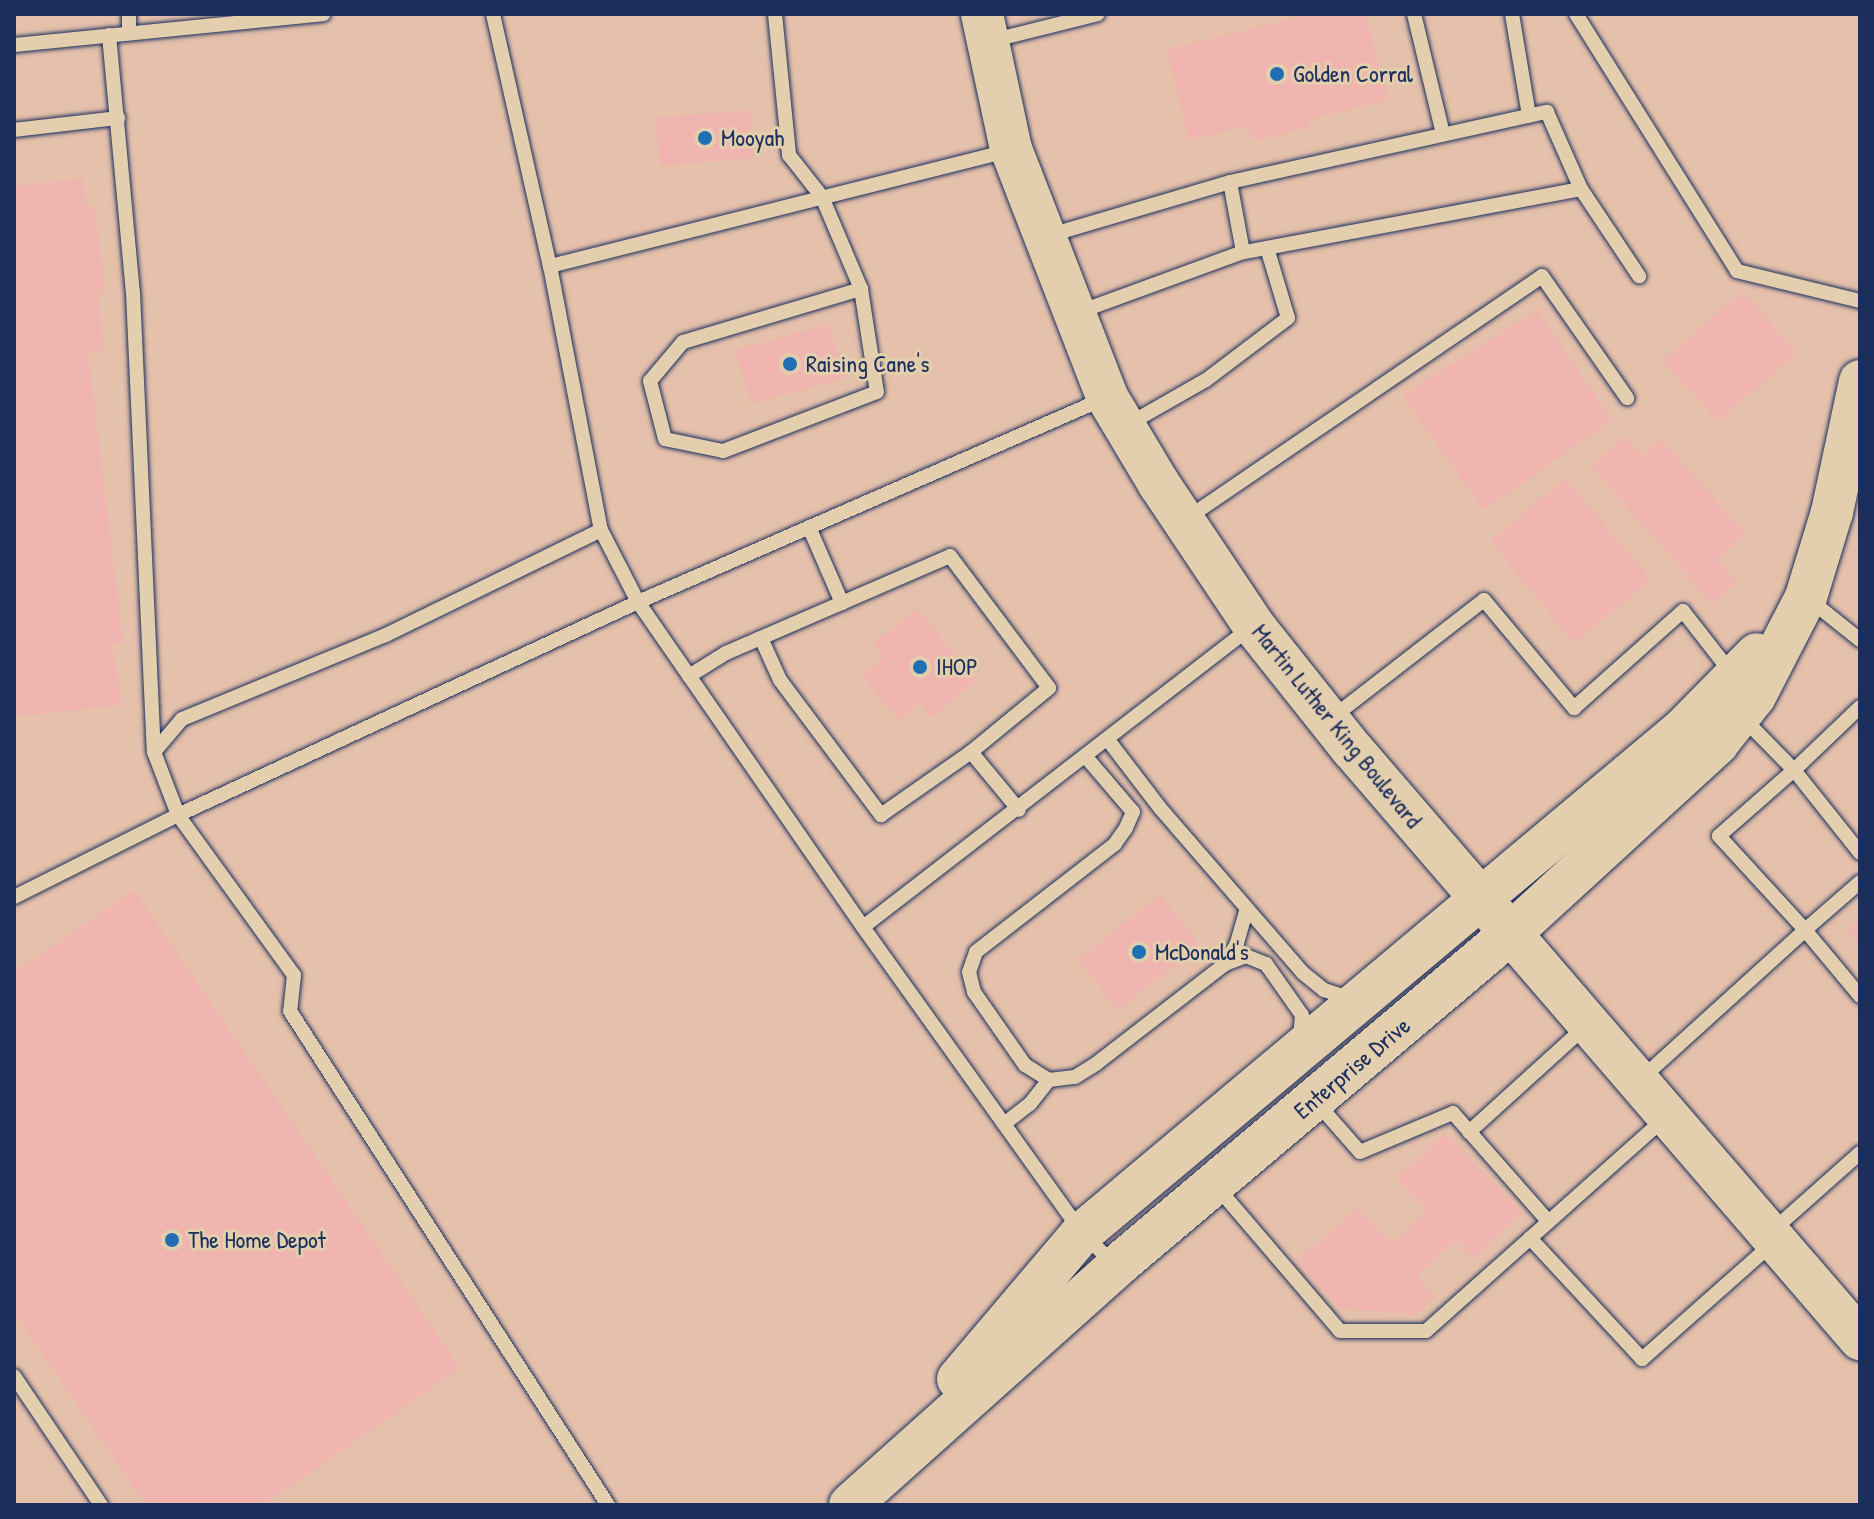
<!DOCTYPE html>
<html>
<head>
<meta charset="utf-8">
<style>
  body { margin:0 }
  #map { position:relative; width:1874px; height:1519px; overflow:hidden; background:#e6c9ad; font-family:"Patrick Hand",sans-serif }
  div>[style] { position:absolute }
  .built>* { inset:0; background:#e5c0ab }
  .building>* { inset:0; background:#f0b5ae }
  .roads { filter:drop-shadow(0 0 2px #1b2f5e) drop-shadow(0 0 2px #1b2f5e) }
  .lane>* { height:14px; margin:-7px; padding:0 7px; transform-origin:7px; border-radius:7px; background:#e3cead }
  .secondary>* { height:42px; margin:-21px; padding:0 21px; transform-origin:21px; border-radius:21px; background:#e3cead }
  .dots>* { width:22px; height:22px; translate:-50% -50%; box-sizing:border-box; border:4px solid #e3cead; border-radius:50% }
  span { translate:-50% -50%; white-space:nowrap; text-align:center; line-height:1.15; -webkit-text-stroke:6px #e3cead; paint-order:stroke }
  .poi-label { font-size:24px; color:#1b2f5e }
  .left { translate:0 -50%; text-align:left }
  .street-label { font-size:24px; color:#1b2f5e }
  .frame { position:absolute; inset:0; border:16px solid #1b2f5e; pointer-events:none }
</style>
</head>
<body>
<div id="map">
  <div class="built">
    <div style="clip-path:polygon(14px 14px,1860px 14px,1860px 1505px,14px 1505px)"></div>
  </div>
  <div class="building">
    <div style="clip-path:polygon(1310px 14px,1366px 14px,1388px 100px,1309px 120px,1310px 128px,1255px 141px,1247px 126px,1189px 140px,1167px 49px)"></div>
    <div style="clip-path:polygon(750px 110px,754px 158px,660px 166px,655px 118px)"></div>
    <div style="clip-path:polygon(83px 178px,86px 207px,95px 207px,105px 293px,98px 295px,103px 351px,88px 352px,123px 643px,112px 644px,122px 705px,14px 717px,14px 186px)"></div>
    <div style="clip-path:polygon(1743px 291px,1797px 353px,1717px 422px,1663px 360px)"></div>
    <div style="clip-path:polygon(1537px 310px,1612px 420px,1484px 510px,1402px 396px)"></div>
    <div style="clip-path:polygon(829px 324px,845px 378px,751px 404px,735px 350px)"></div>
    <div style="clip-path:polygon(1624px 436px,1642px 455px,1661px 439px,1746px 534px,1717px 560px,1737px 582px,1713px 604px,1590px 466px)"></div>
    <div style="clip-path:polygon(1566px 478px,1651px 580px,1574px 643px,1490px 541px)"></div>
    <div style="clip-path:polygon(917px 609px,977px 680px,931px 718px,920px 704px,900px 721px,862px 676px,885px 657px,873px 644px)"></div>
    <div style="clip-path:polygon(134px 890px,460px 1368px,264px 1505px,146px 1505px,14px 1313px,14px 973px)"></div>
    <div style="clip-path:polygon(1160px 894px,1200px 945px,1118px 1010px,1078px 960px)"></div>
    <div style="clip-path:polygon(1860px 918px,1860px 946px,1846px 930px)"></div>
    <div style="clip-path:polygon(1445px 1133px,1522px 1213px,1474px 1259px,1456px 1240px,1417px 1277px,1435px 1296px,1416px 1315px,1340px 1308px,1300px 1266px,1302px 1256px,1357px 1208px,1392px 1244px,1427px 1211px,1396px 1179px)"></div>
  </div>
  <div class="roads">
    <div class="lane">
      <div style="left:129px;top:14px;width:19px;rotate:90deg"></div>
      <div style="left:493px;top:14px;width:258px;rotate:77.3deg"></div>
      <div style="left:550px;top:266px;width:269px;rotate:79.1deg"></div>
      <div style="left:601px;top:530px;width:81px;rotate:62.8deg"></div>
      <div style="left:638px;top:602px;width:395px;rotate:55.3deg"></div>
      <div style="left:863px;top:927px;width:376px;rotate:54.4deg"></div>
      <div style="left:1082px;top:1233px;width:45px;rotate:44.1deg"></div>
      <div style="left:775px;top:14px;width:142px;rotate:84.3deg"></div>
      <div style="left:789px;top:155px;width:53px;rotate:51.8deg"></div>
      <div style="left:822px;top:197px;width:100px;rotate:67deg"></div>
      <div style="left:861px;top:289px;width:104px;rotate:81.2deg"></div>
      <div style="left:877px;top:392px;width:165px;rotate:159deg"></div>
      <div style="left:723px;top:451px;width:59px;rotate:-168.3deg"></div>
      <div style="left:665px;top:439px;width:60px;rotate:-104.5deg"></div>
      <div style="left:650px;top:381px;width:51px;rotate:-49.8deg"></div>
      <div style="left:683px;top:342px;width:186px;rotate:-16.6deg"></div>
      <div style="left:1414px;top:14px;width:123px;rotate:76.4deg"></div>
      <div style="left:1512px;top:14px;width:103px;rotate:80.5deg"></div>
      <div style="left:1576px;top:14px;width:303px;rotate:57.9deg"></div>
      <div style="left:1737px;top:271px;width:127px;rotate:13.7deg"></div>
      <div style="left:109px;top:35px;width:259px;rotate:84.7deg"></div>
      <div style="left:133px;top:293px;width:459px;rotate:87.4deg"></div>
      <div style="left:154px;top:752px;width:67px;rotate:69.1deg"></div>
      <div style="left:178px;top:815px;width:198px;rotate:54.1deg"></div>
      <div style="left:294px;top:975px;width:36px;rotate:96deg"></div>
      <div style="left:290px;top:1011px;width:588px;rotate:57.23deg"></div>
      <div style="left:990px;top:41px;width:111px;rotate:-14deg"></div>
      <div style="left:14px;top:45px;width:311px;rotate:-5.7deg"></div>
      <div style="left:14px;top:130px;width:105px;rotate:-6.6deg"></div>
      <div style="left:1230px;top:182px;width:71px;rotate:79.5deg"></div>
      <div style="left:1581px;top:189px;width:105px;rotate:56.3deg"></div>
      <div style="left:1047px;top:236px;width:191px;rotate:-16.4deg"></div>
      <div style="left:1230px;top:182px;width:325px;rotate:-12.5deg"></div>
      <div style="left:1547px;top:112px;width:84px;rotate:66.2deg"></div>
      <div style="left:1581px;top:189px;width:344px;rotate:169.4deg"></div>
      <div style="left:1243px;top:252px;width:175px;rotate:159.9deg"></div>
      <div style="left:550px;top:266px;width:471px;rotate:-14.1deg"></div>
      <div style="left:1127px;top:425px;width:91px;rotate:-29.7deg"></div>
      <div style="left:1206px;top:380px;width:103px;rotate:-37.1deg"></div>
      <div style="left:1288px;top:318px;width:73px;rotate:-106.7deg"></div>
      <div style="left:1186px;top:519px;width:431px;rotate:-34.3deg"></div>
      <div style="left:1542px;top:276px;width:149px;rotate:55.1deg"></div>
      <div style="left:809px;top:527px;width:83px;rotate:66.5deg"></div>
      <div style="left:1810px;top:600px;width:64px;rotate:38.7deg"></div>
      <div style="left:761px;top:638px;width:46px;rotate:65.7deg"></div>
      <div style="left:780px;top:680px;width:169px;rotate:53.2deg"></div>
      <div style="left:881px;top:815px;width:110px;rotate:-35deg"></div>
      <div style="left:689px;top:676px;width:44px;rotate:-31.9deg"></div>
      <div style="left:726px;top:653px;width:244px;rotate:-23.4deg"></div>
      <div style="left:950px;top:556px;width:165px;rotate:53.1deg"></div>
      <div style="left:1049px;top:688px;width:101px;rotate:140.6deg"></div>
      <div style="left:971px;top:752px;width:75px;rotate:50.4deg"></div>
      <div style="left:1860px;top:707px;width:91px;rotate:136.3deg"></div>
      <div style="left:1794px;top:770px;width:106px;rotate:51.5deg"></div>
      <div style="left:1333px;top:717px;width:191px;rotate:-37.8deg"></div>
      <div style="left:1484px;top:600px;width:141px;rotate:50.2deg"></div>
      <div style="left:1574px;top:708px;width:146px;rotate:-41.7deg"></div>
      <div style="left:1683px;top:611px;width:81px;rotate:52deg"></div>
      <div style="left:1743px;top:718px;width:73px;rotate:45.6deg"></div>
      <div style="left:1794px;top:770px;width:100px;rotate:138.7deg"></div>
      <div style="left:1719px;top:836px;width:127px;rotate:47.5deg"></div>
      <div style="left:1805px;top:930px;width:73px;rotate:-41.1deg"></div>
      <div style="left:1108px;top:740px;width:86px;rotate:52.6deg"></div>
      <div style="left:1160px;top:808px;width:218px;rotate:49.1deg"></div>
      <div style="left:1303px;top:973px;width:27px;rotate:39deg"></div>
      <div style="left:1324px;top:990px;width:28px;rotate:18deg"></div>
      <div style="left:154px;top:752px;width:43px;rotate:-49.7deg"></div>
      <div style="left:182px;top:719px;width:221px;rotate:-22.4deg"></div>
      <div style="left:386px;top:635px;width:239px;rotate:-26deg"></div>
      <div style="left:1086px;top:757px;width:72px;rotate:49.5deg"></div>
      <div style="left:1133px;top:812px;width:17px;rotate:114deg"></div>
      <div style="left:1126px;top:828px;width:19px;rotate:125deg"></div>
      <div style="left:1115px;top:844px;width:176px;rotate:142.2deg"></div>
      <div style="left:976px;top:952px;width:21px;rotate:109deg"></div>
      <div style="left:969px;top:972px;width:21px;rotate:76deg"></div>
      <div style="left:974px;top:992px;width:89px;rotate:55.1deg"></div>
      <div style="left:1025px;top:1065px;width:28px;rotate:32deg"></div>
      <div style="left:1049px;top:1080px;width:26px;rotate:-7deg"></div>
      <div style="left:1075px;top:1077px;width:26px;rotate:-32deg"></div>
      <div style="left:1097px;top:1063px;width:162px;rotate:-37.7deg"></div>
      <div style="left:1225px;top:964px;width:24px;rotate:-60deg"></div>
      <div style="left:1237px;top:943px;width:35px;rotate:-74deg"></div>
      <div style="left:14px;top:897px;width:183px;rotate:-26.6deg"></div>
      <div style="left:178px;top:815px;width:507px;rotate:-24.85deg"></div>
      <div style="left:638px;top:602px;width:507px;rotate:-23.58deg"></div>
      <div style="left:863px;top:927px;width:489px;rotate:-37.7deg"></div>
      <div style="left:1225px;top:964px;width:22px;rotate:-21deg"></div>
      <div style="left:1246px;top:956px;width:22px;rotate:22deg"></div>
      <div style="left:1266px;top:964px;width:62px;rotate:54.8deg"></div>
      <div style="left:1302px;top:1015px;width:25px;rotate:95deg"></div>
      <div style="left:1642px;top:1078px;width:220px;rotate:-42.2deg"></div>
      <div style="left:1805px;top:930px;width:86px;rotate:50.2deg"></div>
      <div style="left:1317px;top:1103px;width:65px;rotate:48.7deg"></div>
      <div style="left:1360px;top:1152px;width:101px;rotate:-22.8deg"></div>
      <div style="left:1453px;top:1113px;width:144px;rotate:48.7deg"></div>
      <div style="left:1004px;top:1124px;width:33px;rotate:-38deg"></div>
      <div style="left:1030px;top:1104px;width:31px;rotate:-52deg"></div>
      <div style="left:1469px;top:1132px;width:159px;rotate:-42.2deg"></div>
      <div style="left:1217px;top:1187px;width:189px;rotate:49.5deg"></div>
      <div style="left:1340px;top:1331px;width:86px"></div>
      <div style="left:1426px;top:1331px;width:320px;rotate:-41.7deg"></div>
      <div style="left:1772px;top:1231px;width:118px;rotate:-41.6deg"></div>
      <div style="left:1530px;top:1238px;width:165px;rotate:47.2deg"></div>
      <div style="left:1642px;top:1359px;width:174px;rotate:-41.5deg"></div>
      <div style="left:14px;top:1376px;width:156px;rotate:56deg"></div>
    </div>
    <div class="secondary">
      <div style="left:982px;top:14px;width:138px;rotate:77.9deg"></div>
      <div style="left:1011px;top:149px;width:266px;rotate:68.8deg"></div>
      <div style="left:1107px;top:397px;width:101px;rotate:59.1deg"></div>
      <div style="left:1159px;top:484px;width:171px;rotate:56.2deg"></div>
      <div style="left:1254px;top:626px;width:157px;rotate:51.5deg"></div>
      <div style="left:1352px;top:749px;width:779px;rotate:49.27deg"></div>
      <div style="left:958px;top:1379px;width:192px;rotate:-49.7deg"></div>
      <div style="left:1082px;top:1233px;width:784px;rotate:-39.98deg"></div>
      <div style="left:1683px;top:729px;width:105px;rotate:-45.4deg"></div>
      <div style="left:850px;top:1505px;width:358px;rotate:-41.8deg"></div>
      <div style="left:1117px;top:1266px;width:516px;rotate:-40.2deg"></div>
      <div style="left:1511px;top:933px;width:280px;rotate:-42.5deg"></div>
      <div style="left:1717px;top:744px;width:61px;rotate:-51.6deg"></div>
      <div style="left:1755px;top:696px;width:111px;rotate:-62.7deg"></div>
      <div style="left:1806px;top:597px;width:89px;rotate:-73deg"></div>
      <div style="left:1832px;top:512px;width:134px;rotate:-77.9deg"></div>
    </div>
  </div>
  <div class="dots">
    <div style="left:1277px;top:74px;background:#1f6fb2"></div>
    <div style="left:705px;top:138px;background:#1f6fb2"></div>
    <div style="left:790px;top:364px;background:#1f6fb2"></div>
    <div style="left:920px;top:667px;background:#1f6fb2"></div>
    <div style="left:1139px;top:952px;background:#1f6fb2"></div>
    <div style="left:172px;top:1240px;background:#1f6fb2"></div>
  </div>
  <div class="poi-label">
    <span class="left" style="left:1293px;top:74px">Golden Corral</span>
    <span class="left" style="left:721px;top:138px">Mooyah</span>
    <span class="left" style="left:806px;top:364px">Raising Cane's</span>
    <span class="left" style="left:936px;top:667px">IHOP</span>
    <span class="left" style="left:1155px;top:952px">McDonald's</span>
    <span class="left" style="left:188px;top:1240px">The Home Depot</span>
  </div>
  <div class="street-label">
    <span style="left:1337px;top:726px;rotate:51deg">Martin Luther King Boulevard</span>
    <span style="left:1352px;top:1068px;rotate:-40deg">Enterprise Drive</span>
  </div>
  <div class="frame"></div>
</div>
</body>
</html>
